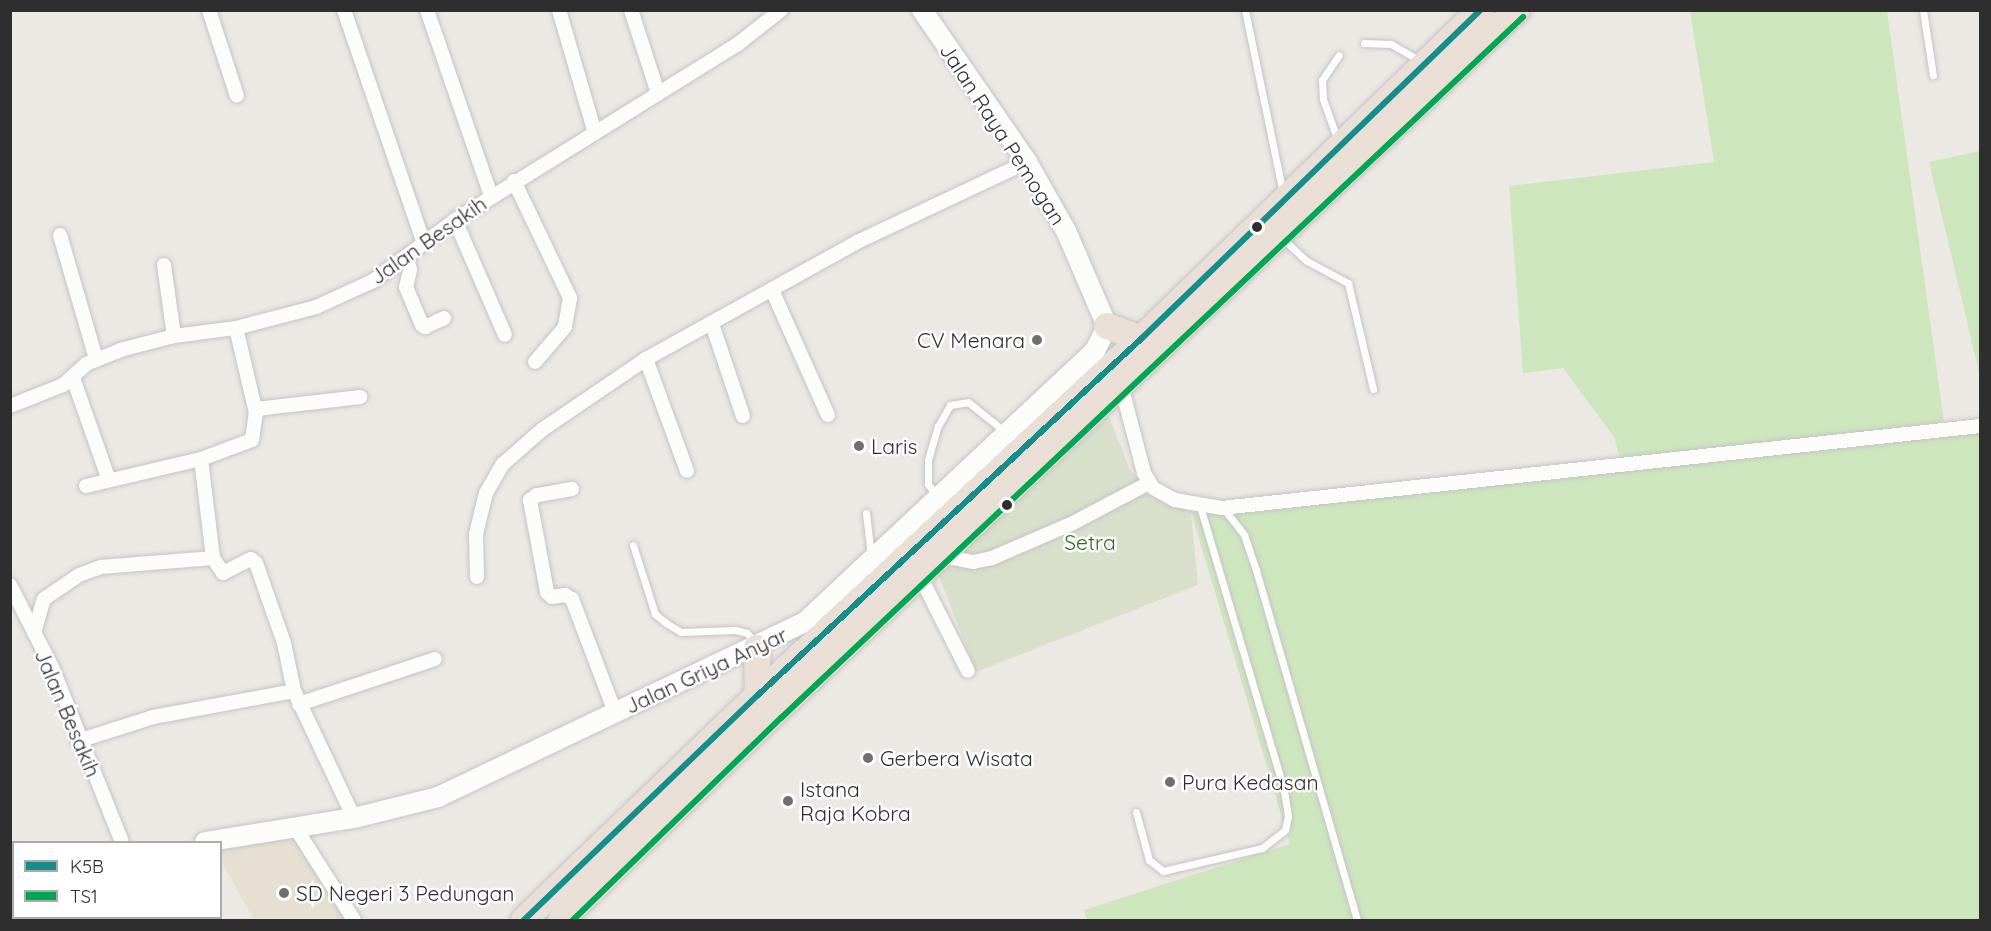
<!DOCTYPE html>
<html>
<head>
<meta charset="utf-8">
<style>
  body { margin:0 }
  #map { position:relative; width:1991px; height:931px; overflow:hidden; background:#ece8e4; font-family:Quicksand,sans-serif }
  div>[style] { position:absolute }
  .education>* { inset:0; background:#e6e0d3 }
  .green>* { inset:0; background:#cee6be }
  .cemetery>* { inset:0; background:#d8e0cc }
  .roads { filter:drop-shadow(0 0 2px #c5c4c5) drop-shadow(0 0 2px #c5c4c5) }
  .lane>* { height:7px; margin:-3.5px; padding:0 3.5px; transform-origin:3.5px; border-radius:3.5px; background:#fcfcfb }
  .street>* { height:14px; margin:-7px; padding:0 7px; transform-origin:7px; border-radius:7px; background:#fcfcfb }
  .secondary>* { height:20px; margin:-10px; padding:0 10px; transform-origin:10px; border-radius:10px; background:#fcfcfb }
  .highway>* { height:26px; margin:-13px; padding:0 13px; transform-origin:13px; border-radius:13px; background:#eadfd6 }
  .bus-1>* { height:6px; margin:-3px; padding:0 3px; transform-origin:3px; border-radius:3px; background:#158d8b }
  .bus-2>* { height:6px; margin:-3px; padding:0 3px; transform-origin:3px; border-radius:3px; background:#00a651 }
  .dots>* { width:16px; height:16px; translate:-50% -50%; box-sizing:border-box; border:3px solid #fff; border-radius:50% }
  span { translate:-50% -50%; white-space:nowrap; text-align:center; line-height:1.15; -webkit-text-stroke:5px #fff; paint-order:stroke }
  .street-label { font-size:21px; color:#2e2e2e }
  .poi-label { font-size:21px; color:#2e2e2e }
  .right { translate:-100% -50%; text-align:right }
  .left { translate:0 -50%; text-align:left }
  .park-label { font-size:21px; color:#2c6e1b }
  .frame { position:absolute; inset:0; border:12px solid #2e2e2e; pointer-events:none }
  .legend { position:absolute; left:12px; top:841px; width:210px; height:78px; box-sizing:border-box; background:#fff; border:2px solid #ababab; margin:0; padding:8px 10px; list-style:none; font-size:18px; color:#2e2e2e }
  .legend li { display:flex; align-items:center; gap:12px; height:30px }
  .legend b { width:30px; border:2px solid #ababab }
</style>
</head>
<body>
<div id="map">
  <div class="education">
    <div style="clip-path:polygon(291px 835px,349px 920px,254px 920px,221px 861px,220px 848px)"></div>
  </div>
  <div class="green">
    <div style="clip-path:polygon(1690px 11px,1887px 11px,1946px 436px,1980px 433px,1980px 920px,1087px 920px,1084px 910px,1290px 844px,1191px 512px,1623px 469px,1614px 437px,1563px 368px,1523px 373px,1509px 186px,1714px 162px)"></div>
    <div style="clip-path:polygon(1980px 151px,1980px 376px,1929px 162px)"></div>
  </div>
  <div class="cemetery">
    <div style="clip-path:polygon(1109px 416px,1130px 470px,1154px 492px,1191px 512px,1198px 585px,976px 672px,938px 573px)"></div>
  </div>
  <div class="roads">
    <div class="lane">
      <div style="left:1245px;top:10px;width:187px;rotate:78.3deg"></div>
      <div style="left:1923px;top:10px;width:66px;rotate:81.3deg"></div>
      <div style="left:1364px;top:43px;width:27px;rotate:2deg"></div>
      <div style="left:1391px;top:44px;width:36px;rotate:30deg"></div>
      <div style="left:1338px;top:141px;width:45px;rotate:-109.7deg"></div>
      <div style="left:1323px;top:99px;width:19px;rotate:-93deg"></div>
      <div style="left:1322px;top:80px;width:30px;rotate:-56deg"></div>
      <div style="left:1282px;top:238px;width:34px;rotate:43deg"></div>
      <div style="left:1307px;top:261px;width:47px;rotate:28.2deg"></div>
      <div style="left:1348px;top:283px;width:109px;rotate:76.7deg"></div>
      <div style="left:937px;top:496px;width:15px;rotate:-127deg"></div>
      <div style="left:928px;top:484px;width:24px;rotate:-90deg"></div>
      <div style="left:928px;top:460px;width:35px;rotate:-74deg"></div>
      <div style="left:938px;top:426px;width:24px;rotate:-60deg"></div>
      <div style="left:950px;top:405px;width:18px;rotate:-9deg"></div>
      <div style="left:968px;top:402px;width:46px;rotate:38.9deg"></div>
      <div style="left:1224px;top:509px;width:33px;rotate:52deg"></div>
      <div style="left:1244px;top:535px;width:37px;rotate:71deg"></div>
      <div style="left:1256px;top:570px;width:364px;rotate:73.9deg"></div>
      <div style="left:866px;top:513px;width:43px;rotate:83.4deg"></div>
      <div style="left:633px;top:545px;width:72px;rotate:72.3deg"></div>
      <div style="left:655px;top:614px;width:14px;rotate:39deg"></div>
      <div style="left:666px;top:623px;width:17px;rotate:31deg"></div>
      <div style="left:681px;top:632px;width:54px;rotate:-2.1deg"></div>
      <div style="left:735px;top:630px;width:12px;rotate:14deg"></div>
      <div style="left:747px;top:633px;width:12px;rotate:48deg"></div>
      <div style="left:1136px;top:812px;width:50px;rotate:74.8deg"></div>
      <div style="left:1149px;top:860px;width:18px;rotate:38deg"></div>
      <div style="left:1163px;top:871px;width:102px;rotate:-13.1deg"></div>
      <div style="left:1262px;top:848px;width:29px;rotate:-38deg"></div>
      <div style="left:1285px;top:830px;width:14px;rotate:-78deg"></div>
      <div style="left:1288px;top:816px;width:26px;rotate:-99deg"></div>
      <div style="left:1284px;top:790px;width:296px;rotate:-106.5deg"></div>
    </div>
    <div class="street">
      <div style="left:209px;top:10px;width:90px;rotate:72deg"></div>
      <div style="left:344px;top:10px;width:247px;rotate:71.1deg"></div>
      <div style="left:427px;top:10px;width:197px;rotate:71deg"></div>
      <div style="left:559px;top:10px;width:125px;rotate:73.7deg"></div>
      <div style="left:631px;top:10px;width:87px;rotate:72deg"></div>
      <div style="left:514px;top:181px;width:130px;rotate:64.4deg"></div>
      <div style="left:570px;top:298px;width:29px;rotate:100deg"></div>
      <div style="left:565px;top:327px;width:46px;rotate:130.6deg"></div>
      <div style="left:455px;top:220px;width:125px;rotate:66.5deg"></div>
      <div style="left:60px;top:235px;width:129px;rotate:73.8deg"></div>
      <div style="left:407px;top:257px;width:13px;rotate:77deg"></div>
      <div style="left:410px;top:270px;width:17px;rotate:103deg"></div>
      <div style="left:406px;top:287px;width:41px;rotate:67.2deg"></div>
      <div style="left:422px;top:325px;width:4px;rotate:34deg"></div>
      <div style="left:425px;top:327px;width:21px;rotate:-25deg"></div>
      <div style="left:164px;top:265px;width:72px;rotate:82deg"></div>
      <div style="left:772px;top:290px;width:137px;rotate:65.9deg"></div>
      <div style="left:712px;top:324px;width:97px;rotate:71.4deg"></div>
      <div style="left:646px;top:359px;width:119px;rotate:69.9deg"></div>
      <div style="left:73px;top:378px;width:108px;rotate:70.6deg"></div>
      <div style="left:1122px;top:389px;width:87px;rotate:75.3deg"></div>
      <div style="left:1144px;top:473px;width:17px;rotate:59deg"></div>
      <div style="left:1153px;top:488px;width:25px;rotate:29deg"></div>
      <div style="left:1175px;top:500px;width:48px;rotate:9.7deg"></div>
      <div style="left:1222px;top:508px;width:762px;rotate:-6.17deg"></div>
      <div style="left:10px;top:406px;width:57px;rotate:-21.6deg"></div>
      <div style="left:63px;top:385px;width:31px;rotate:-42deg"></div>
      <div style="left:86px;top:364px;width:37px;rotate:-22deg"></div>
      <div style="left:120px;top:350px;width:56px;rotate:-14.5deg"></div>
      <div style="left:174px;top:336px;width:63px;rotate:-7.4deg"></div>
      <div style="left:236px;top:328px;width:83px;rotate:-14.7deg"></div>
      <div style="left:316px;top:307px;width:63px;rotate:-24.5deg"></div>
      <div style="left:373px;top:281px;width:102px;rotate:-36.6deg"></div>
      <div style="left:455px;top:220px;width:333px;rotate:-31.9deg"></div>
      <div style="left:738px;top:44px;width:55px;rotate:-38.3deg"></div>
      <div style="left:256px;top:409px;width:105px;rotate:-6.6deg"></div>
      <div style="left:201px;top:459px;width:100px;rotate:83.1deg"></div>
      <div style="left:213px;top:558px;width:18px;rotate:56deg"></div>
      <div style="left:223px;top:573px;width:31px;rotate:-27deg"></div>
      <div style="left:251px;top:559px;width:6px;rotate:39deg"></div>
      <div style="left:256px;top:563px;width:85px;rotate:70.7deg"></div>
      <div style="left:284px;top:643px;width:49px;rotate:78.2deg"></div>
      <div style="left:86px;top:486px;width:118px;rotate:-13.2deg"></div>
      <div style="left:201px;top:459px;width:54px;rotate:-20.4deg"></div>
      <div style="left:252px;top:440px;width:27px;rotate:-82deg"></div>
      <div style="left:256px;top:413px;width:87px;rotate:-103.2deg"></div>
      <div style="left:572px;top:489px;width:36px;rotate:170deg"></div>
      <div style="left:537px;top:495px;width:9px;rotate:144deg"></div>
      <div style="left:530px;top:500px;width:94px;rotate:79.5deg"></div>
      <div style="left:547px;top:592px;width:7px;rotate:45deg"></div>
      <div style="left:552px;top:597px;width:13px;rotate:-9deg"></div>
      <div style="left:565px;top:595px;width:8px;rotate:30deg"></div>
      <div style="left:572px;top:599px;width:121px;rotate:69.2deg"></div>
      <div style="left:942px;top:556px;width:32px;rotate:11deg"></div>
      <div style="left:973px;top:562px;width:19px;rotate:-12deg"></div>
      <div style="left:992px;top:558px;width:88px;rotate:-23.4deg"></div>
      <div style="left:1073px;top:523px;width:86px;rotate:-27.8deg"></div>
      <div style="left:920px;top:576px;width:106px;rotate:63.2deg"></div>
      <div style="left:477px;top:577px;width:43px;rotate:-91.3deg"></div>
      <div style="left:476px;top:534px;width:42px;rotate:-76.3deg"></div>
      <div style="left:486px;top:493px;width:34px;rotate:-60deg"></div>
      <div style="left:503px;top:464px;width:53px;rotate:-41.2deg"></div>
      <div style="left:543px;top:429px;width:125px;rotate:-34.2deg"></div>
      <div style="left:646px;top:359px;width:241px;rotate:-29deg"></div>
      <div style="left:857px;top:242px;width:188px;rotate:-25.2deg"></div>
      <div style="left:10px;top:585px;width:92px;rotate:62.9deg"></div>
      <div style="left:52px;top:667px;width:188px;rotate:68.2deg"></div>
      <div style="left:34px;top:633px;width:35px;rotate:-74deg"></div>
      <div style="left:44px;top:599px;width:42px;rotate:-34.4deg"></div>
      <div style="left:79px;top:575px;width:23px;rotate:-20deg"></div>
      <div style="left:101px;top:567px;width:112px;rotate:-4.6deg"></div>
      <div style="left:299px;top:704px;width:143px;rotate:-18.3deg"></div>
      <div style="left:78px;top:741px;width:79px;rotate:-17.7deg"></div>
      <div style="left:153px;top:717px;width:143px;rotate:-10.4deg"></div>
      <div style="left:294px;top:691px;width:140px;rotate:64.7deg"></div>
      <div style="left:295px;top:827px;width:110px;rotate:57.6deg"></div>
    </div>
    <div class="secondary">
      <div style="left:205px;top:842px;width:151px;rotate:-9.2deg"></div>
      <div style="left:354px;top:818px;width:87px;rotate:-14deg"></div>
      <div style="left:438px;top:797px;width:407px;rotate:-25.5deg"></div>
      <div style="left:805px;top:622px;width:397px;rotate:-43.1deg"></div>
      <div style="left:1095px;top:351px;width:28px;rotate:-64deg"></div>
      <div style="left:1107px;top:326px;width:103px;rotate:-113.3deg"></div>
      <div style="left:1066px;top:231px;width:79px;rotate:-119.5deg"></div>
      <div style="left:1027px;top:162px;width:185px;rotate:-124.6deg"></div>
      <div style="left:10px;top:901px;width:4px;rotate:-14deg"></div>
    </div>
    <div class="highway">
      <div style="left:1107px;top:326px;width:36px;rotate:21deg"></div>
      <div style="left:757px;top:648px;width:47px;rotate:88.8deg"></div>
      <div style="left:758px;top:695px;width:12px;rotate:48deg"></div>
      <div style="left:524px;top:920px;width:325px;rotate:-43.9deg"></div>
      <div style="left:758px;top:695px;width:523px;rotate:-42.91deg"></div>
      <div style="left:1141px;top:339px;width:473px;rotate:-44.1deg"></div>
      <div style="left:561px;top:920px;width:298px;rotate:-44.2deg"></div>
      <div style="left:775px;top:712px;width:1021px;rotate:-43.41deg"></div>
    </div>
  </div>
  <div class="bus-1">
    <div style="left:524px;top:920px;width:325px;rotate:-43.9deg"></div>
    <div style="left:758px;top:695px;width:523px;rotate:-42.91deg"></div>
    <div style="left:1141px;top:339px;width:472px;rotate:-44.1deg"></div>
  </div>
  <div class="bus-2">
    <div style="left:573px;top:920px;width:290px;rotate:-44.2deg"></div>
    <div style="left:781px;top:718px;width:1021px;rotate:-43.37deg"></div>
  </div>
  <div class="dots">
    <div style="left:1257px;top:227px;background:#2e2e2e"></div>
    <div style="left:1037px;top:340px;background:#706f6e"></div>
    <div style="left:859px;top:446px;background:#706f6e"></div>
    <div style="left:1007px;top:505px;background:#2e2e2e"></div>
    <div style="left:868px;top:758px;background:#706f6e"></div>
    <div style="left:1170px;top:782px;background:#706f6e"></div>
    <div style="left:788px;top:801px;background:#706f6e"></div>
    <div style="left:284px;top:893px;background:#706f6e"></div>
  </div>
  <div class="street-label">
    <span style="left:1003px;top:134px;rotate:57deg">Jalan Raya Pemogan</span>
    <span style="left:428px;top:240px;rotate:-35deg">Jalan Besakih</span>
    <span style="left:706px;top:670px;rotate:-25deg">Jalan Griya Anyar</span>
    <span style="left:68px;top:713px;rotate:67deg">Jalan Besakih</span>
  </div>
  <div class="poi-label">
    <span class="right" style="left:1025px;top:340px">CV Menara</span>
    <span class="left" style="left:871px;top:446px">Laris</span>
    <span class="left" style="left:880px;top:758px">Gerbera Wisata</span>
    <span class="left" style="left:1182px;top:782px">Pura Kedasan</span>
    <span class="left" style="left:800px;top:801px">Istana<br>Raja Kobra</span>
    <span class="left" style="left:296px;top:893px">SD Negeri 3 Pedungan</span>
  </div>
  <div class="park-label">
    <span style="left:1090px;top:542px">Setra</span>
  </div>
  <div class="frame"></div>
  <ul class="legend">
  <li><b style="height:8px;background:#158d8b"></b>K5B</li>
  <li><b style="height:8px;background:#00a651"></b>TS1</li>
  </ul>
</div>
</body>
</html>
